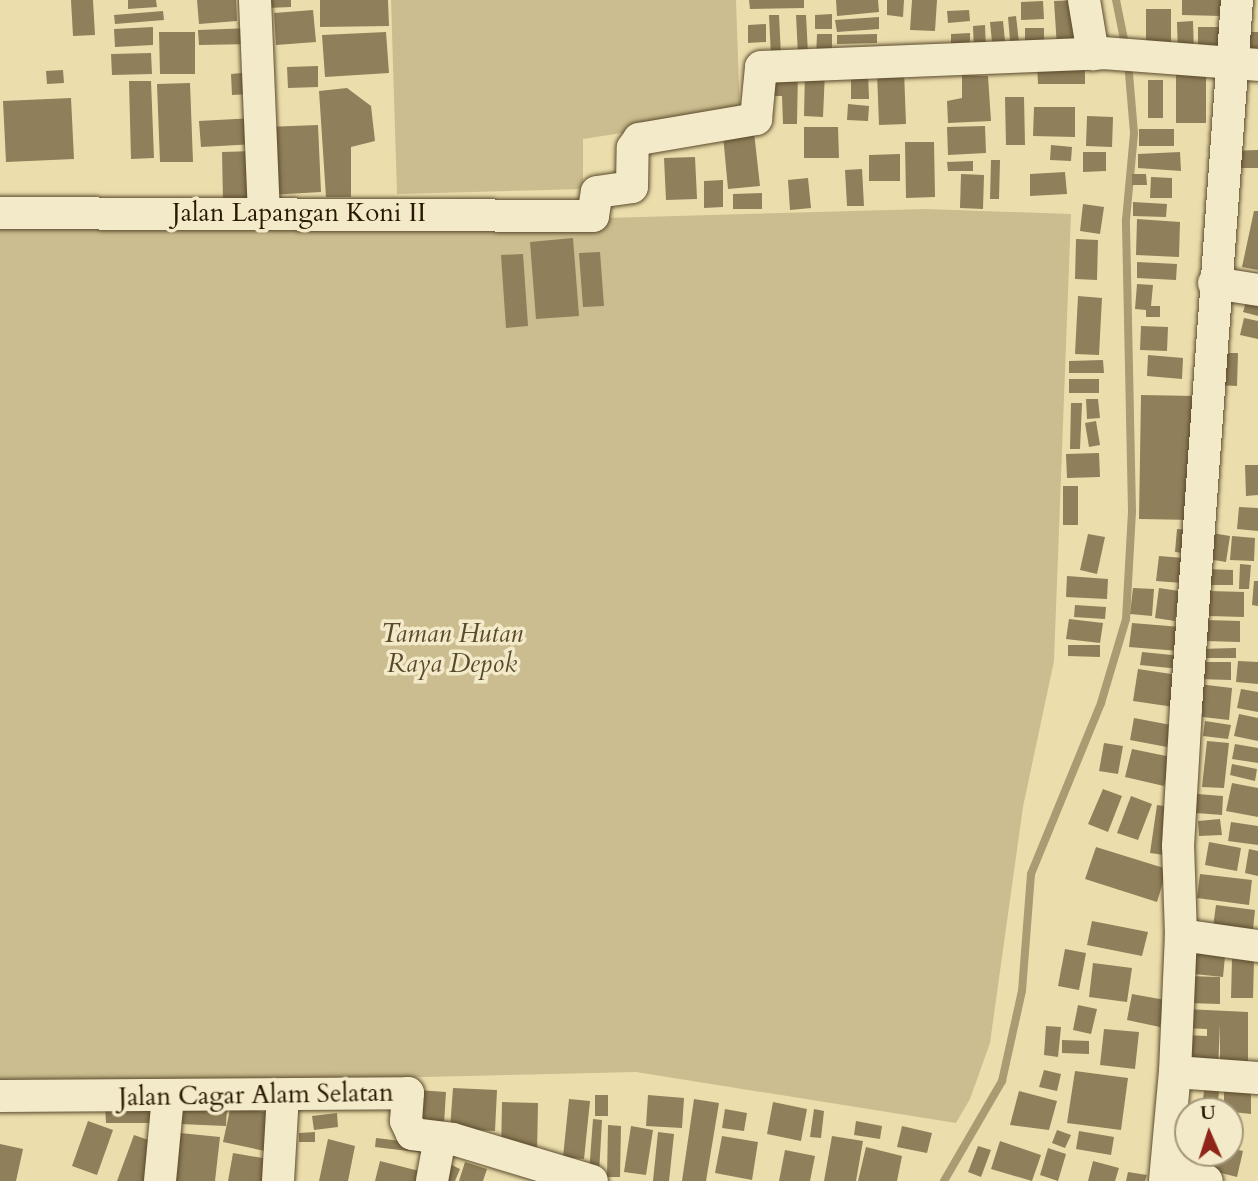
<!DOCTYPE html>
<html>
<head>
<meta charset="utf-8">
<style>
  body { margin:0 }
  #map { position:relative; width:1258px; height:1181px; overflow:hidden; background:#ecdeac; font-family:Cardo,serif }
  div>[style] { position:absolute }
  .green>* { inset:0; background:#cbbd8f }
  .stream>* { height:8px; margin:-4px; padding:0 4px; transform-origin:4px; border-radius:4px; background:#aa9b72 }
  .building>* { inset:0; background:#8f7f5a }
  .roads { filter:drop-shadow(0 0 2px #5a4a2c) drop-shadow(0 0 2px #5a4a2c) }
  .minor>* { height:32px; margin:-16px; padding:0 16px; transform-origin:16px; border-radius:16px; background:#f3eac9 }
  span { translate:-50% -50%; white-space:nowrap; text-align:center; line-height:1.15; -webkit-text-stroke:7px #f3eac9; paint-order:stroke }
  .street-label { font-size:26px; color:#2a1901 }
  .park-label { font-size:26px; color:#5a4a2c; font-style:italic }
  .north { position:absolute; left:1174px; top:1097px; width:70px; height:70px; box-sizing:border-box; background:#f3eac9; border:2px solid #a39679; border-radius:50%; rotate:357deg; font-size:19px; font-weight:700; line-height:28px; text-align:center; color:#2a1901 }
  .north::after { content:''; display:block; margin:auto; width:24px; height:32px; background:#8f2418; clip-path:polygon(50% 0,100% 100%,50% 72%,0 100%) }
</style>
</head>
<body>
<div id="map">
  <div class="green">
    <div style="clip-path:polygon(391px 0,736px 0,740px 115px,583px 139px,583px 189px,397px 194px)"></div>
    <div style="clip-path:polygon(926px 209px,1071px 214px,1054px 661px,1023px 807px,990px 1043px,970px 1099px,956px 1123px,636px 1072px,0 1087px,0 224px,465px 222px)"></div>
  </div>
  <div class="stream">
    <div style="left:1116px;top:0;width:50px;rotate:78.5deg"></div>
    <div style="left:944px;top:1181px;width:116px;rotate:-59.9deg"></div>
    <div style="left:1002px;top:1081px;width:92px;rotate:-77.5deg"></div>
    <div style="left:1022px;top:991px;width:117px;rotate:-85.6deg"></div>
    <div style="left:1031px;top:874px;width:185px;rotate:-67.7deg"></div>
    <div style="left:1101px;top:703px;width:88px;rotate:-73.4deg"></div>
    <div style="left:1126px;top:619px;width:108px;rotate:-86.8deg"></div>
    <div style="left:1132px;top:511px;width:291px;rotate:-91.2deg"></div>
    <div style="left:1126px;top:220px;width:87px;rotate:-84.7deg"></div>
    <div style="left:1134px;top:133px;width:71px;rotate:-94.8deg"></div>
  </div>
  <div class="building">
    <div style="clip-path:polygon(71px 0,93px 0,95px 35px,73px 36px)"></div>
    <div style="clip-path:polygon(128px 0,156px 0,157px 7px,128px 9px)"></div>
    <div style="clip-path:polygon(197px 0,236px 0,237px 21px,199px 24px)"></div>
    <div style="clip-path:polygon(267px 0,291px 0,291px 7px,267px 8px)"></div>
    <div style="clip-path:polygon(320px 0,388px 0,389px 26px,320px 27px)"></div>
    <div style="clip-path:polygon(749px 0,804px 0,804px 8px,750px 9px)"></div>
    <div style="clip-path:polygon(836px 0,878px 0,879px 12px,837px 16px)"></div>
    <div style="clip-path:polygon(887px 0,904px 0,903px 17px,887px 15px)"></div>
    <div style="clip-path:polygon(912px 0,937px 0,935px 31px,910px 30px)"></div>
    <div style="clip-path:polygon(1078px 0,1081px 45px,1057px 47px,1054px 1px)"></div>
    <div style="clip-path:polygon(1182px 0,1222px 0,1222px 16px,1182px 15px)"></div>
    <div style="clip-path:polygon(1043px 1px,1044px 19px,1021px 20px,1021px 2px)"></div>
    <div style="clip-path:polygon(1146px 9px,1171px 9px,1171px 46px,1146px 46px)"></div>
    <div style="clip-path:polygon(313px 10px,316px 42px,276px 45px,274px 13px)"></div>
    <div style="clip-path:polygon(969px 10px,970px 21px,948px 23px,947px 11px)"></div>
    <div style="clip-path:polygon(163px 11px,164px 20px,115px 24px,114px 15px)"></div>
    <div style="clip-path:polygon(832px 14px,832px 29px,815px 29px,815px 15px)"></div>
    <div style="clip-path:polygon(769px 15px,779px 15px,781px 56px,771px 57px)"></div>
    <div style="clip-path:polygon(796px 15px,806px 15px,808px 54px,798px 55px)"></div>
    <div style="clip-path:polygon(1016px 16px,1020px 51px,1011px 52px,1008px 17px)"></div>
    <div style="clip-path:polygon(879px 17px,879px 29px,837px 32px,835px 20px)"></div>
    <div style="clip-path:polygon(1003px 21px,1006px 51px,993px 52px,990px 22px)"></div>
    <div style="clip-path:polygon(1193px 21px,1194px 55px,1178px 55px,1177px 22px)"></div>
    <div style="clip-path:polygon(766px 24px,766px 42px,748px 43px,748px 25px)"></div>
    <div style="clip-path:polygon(985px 25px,986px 51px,974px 52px,973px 26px)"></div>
    <div style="clip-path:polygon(153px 27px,153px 45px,115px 47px,114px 29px)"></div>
    <div style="clip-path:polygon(1198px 27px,1221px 27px,1221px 52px,1198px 52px)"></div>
    <div style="clip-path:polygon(252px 28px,252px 44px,199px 45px,198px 30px)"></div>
    <div style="clip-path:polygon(1025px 28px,1044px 28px,1044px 49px,1025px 49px)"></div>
    <div style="clip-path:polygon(159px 32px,195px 32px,195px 74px,160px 74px)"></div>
    <div style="clip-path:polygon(386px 32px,389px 73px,325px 77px,322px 35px)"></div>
    <div style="clip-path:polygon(1240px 32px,1258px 32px,1258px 55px,1241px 56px)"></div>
    <div style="clip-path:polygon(970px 33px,970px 50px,951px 50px,951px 34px)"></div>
    <div style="clip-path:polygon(817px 34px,832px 34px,832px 58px,816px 58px)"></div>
    <div style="clip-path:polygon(877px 34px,877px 43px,837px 44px,837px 35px)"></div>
    <div style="clip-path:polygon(151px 53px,152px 74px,112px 75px,111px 54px)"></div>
    <div style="clip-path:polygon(1037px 63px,1085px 63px,1085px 84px,1038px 84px)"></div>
    <div style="clip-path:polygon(318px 66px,318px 87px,288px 88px,287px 67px)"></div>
    <div style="clip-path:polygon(63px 70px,64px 83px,47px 84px,46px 71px)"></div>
    <div style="clip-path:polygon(758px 70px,798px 70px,797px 124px,783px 124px,782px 96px,771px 96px)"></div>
    <div style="clip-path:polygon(805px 71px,825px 71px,823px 117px,804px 116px)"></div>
    <div style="clip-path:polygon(904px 71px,906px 124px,879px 125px,877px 72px)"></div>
    <div style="clip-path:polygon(252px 72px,253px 94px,232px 95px,231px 74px)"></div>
    <div style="clip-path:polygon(851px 72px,868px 72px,869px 99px,851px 99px)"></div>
    <div style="clip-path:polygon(1206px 73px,1206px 123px,1176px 123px,1176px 74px)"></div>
    <div style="clip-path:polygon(962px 75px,988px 76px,991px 121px,948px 123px,947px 101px,962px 98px)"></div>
    <div style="clip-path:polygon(1148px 80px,1163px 80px,1163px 118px,1148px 118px)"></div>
    <div style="clip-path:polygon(129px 81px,151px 81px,154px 158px,131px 159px)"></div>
    <div style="clip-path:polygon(190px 83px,193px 162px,160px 162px,157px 84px)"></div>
    <div style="clip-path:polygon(347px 88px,371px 106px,375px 141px,351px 147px,351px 197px,326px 197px,319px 91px)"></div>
    <div style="clip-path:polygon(1005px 97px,1024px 97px,1025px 145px,1006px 145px)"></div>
    <div style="clip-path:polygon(71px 98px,74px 159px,6px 162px,3px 101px)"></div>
    <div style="clip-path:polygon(848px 104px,869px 106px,868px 121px,847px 120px)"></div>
    <div style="clip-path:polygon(1034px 107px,1075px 107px,1075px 137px,1033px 136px)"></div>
    <div style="clip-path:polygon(1087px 116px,1113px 117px,1112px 147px,1086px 146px)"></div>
    <div style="clip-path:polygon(254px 118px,256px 144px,201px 147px,199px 121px)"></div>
    <div style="clip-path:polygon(318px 125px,321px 192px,269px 195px,266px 127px)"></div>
    <div style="clip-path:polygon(985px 126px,986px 153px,948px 155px,947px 127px)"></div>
    <div style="clip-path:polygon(804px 127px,838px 127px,839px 158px,804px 158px)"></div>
    <div style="clip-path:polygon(1139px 129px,1174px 129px,1174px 146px,1139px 146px)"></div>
    <div style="clip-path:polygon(754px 132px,760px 186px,728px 189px,723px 135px)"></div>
    <div style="clip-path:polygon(905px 142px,934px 142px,935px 197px,906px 198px)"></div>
    <div style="clip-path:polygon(1051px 145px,1072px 147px,1071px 161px,1050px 160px)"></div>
    <div style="clip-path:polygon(1258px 150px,1258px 168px,1227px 168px,1227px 151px)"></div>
    <div style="clip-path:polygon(254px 151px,254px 201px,223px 202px,222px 152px)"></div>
    <div style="clip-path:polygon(1083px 152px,1106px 152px,1106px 171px,1083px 172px)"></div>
    <div style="clip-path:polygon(1180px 152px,1181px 171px,1138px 168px,1138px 154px)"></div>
    <div style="clip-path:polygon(900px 154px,900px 181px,869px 181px,869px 155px)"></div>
    <div style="clip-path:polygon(695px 157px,697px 199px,666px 200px,664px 158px)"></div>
    <div style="clip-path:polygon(991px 160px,1000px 160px,999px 199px,990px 199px)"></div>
    <div style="clip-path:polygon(973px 161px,973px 171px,948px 171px,947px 162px)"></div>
    <div style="clip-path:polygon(862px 169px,864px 206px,847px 206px,845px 170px)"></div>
    <div style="clip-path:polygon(1065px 172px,1067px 194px,1030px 196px,1030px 174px)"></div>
    <div style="clip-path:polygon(961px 174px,984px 175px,983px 209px,960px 208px)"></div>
    <div style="clip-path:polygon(1132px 174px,1146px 174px,1147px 185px,1132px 185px)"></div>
    <div style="clip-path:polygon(1151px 177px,1172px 178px,1172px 198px,1150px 198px)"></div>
    <div style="clip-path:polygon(808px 178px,811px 208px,790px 210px,788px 180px)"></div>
    <div style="clip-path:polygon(723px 180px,723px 207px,704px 208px,704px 181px)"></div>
    <div style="clip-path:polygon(762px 193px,762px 209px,733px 209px,733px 194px)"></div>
    <div style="clip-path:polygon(1133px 202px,1167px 204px,1166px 217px,1133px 216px)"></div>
    <div style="clip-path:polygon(1083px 204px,1104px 207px,1100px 234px,1080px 231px)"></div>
    <div style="clip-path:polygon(1254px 211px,1258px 211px,1258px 270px,1242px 267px)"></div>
    <div style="clip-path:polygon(1137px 219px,1180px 222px,1179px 257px,1136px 255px)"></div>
    <div style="clip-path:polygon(573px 238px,579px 316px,536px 319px,530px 242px)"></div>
    <div style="clip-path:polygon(1076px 239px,1098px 240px,1097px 280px,1075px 279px)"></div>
    <div style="clip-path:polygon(600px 252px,604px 306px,583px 307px,579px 253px)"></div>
    <div style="clip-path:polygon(523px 254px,528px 326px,506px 328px,501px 255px)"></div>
    <div style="clip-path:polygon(1137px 262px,1177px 264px,1176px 280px,1137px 278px)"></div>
    <div style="clip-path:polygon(1137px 284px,1153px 285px,1151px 306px,1160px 306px,1160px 317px,1146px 317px,1146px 310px,1135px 309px)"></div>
    <div style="clip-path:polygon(1078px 296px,1102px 298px,1099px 355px,1075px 354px)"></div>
    <div style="clip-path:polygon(1246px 302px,1258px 305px,1258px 316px,1243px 312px)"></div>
    <div style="clip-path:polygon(1244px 318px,1258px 321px,1258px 339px,1240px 335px)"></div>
    <div style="clip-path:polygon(1141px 326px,1168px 327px,1167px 351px,1140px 350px)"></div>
    <div style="clip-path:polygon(1217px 353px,1238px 353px,1237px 386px,1216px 385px)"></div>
    <div style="clip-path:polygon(1148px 355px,1183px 358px,1182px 379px,1147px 376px)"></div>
    <div style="clip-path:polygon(1103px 360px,1104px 373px,1069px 373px,1069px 361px)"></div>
    <div style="clip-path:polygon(1069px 379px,1099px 379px,1099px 393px,1069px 393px)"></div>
    <div style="clip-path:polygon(1141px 395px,1196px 396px,1195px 520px,1139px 519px)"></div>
    <div style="clip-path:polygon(1086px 399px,1098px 399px,1100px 418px,1087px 419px)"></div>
    <div style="clip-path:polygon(1071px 403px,1082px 403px,1080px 449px,1070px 449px)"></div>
    <div style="clip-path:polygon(1096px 421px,1100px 445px,1089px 447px,1085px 423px)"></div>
    <div style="clip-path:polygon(1099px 453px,1100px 477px,1067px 478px,1066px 454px)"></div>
    <div style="clip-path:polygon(1245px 465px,1258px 465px,1258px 495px,1246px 496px)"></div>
    <div style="clip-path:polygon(1063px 486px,1078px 486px,1078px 525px,1063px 525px)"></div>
    <div style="clip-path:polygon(1239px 507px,1258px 508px,1258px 531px,1237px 529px)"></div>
    <div style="clip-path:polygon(1177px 529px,1196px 530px,1193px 554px,1175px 552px)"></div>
    <div style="clip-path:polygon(1212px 533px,1230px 536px,1226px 562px,1208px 559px)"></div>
    <div style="clip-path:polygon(1088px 534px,1105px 537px,1097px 574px,1080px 570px)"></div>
    <div style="clip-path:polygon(1232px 536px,1255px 538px,1254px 561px,1230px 560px)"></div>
    <div style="clip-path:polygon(1159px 556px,1184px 558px,1182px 583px,1156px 581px)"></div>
    <div style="clip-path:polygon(1240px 564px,1251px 565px,1249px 589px,1239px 589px)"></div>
    <div style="clip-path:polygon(1205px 569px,1233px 570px,1233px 585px,1204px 585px)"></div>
    <div style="clip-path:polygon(1067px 576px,1108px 579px,1107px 599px,1066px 597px)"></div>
    <div style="clip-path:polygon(1254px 581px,1258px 581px,1258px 606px,1252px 605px)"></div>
    <div style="clip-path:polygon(1133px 588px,1154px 589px,1152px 616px,1130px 614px)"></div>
    <div style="clip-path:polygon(1159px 588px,1179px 591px,1175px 621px,1155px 618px)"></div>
    <div style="clip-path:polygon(1210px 591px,1244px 592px,1244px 617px,1209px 616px)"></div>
    <div style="clip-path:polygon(1075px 605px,1106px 607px,1105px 619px,1074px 617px)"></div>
    <div style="clip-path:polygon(1069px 619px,1103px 623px,1100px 643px,1066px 639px)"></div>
    <div style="clip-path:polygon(1206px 620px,1240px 621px,1240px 642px,1205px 641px)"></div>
    <div style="clip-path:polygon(1132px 623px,1181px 627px,1179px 651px,1129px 647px)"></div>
    <div style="clip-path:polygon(1068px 645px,1100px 645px,1100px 657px,1068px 656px)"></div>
    <div style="clip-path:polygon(1236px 648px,1236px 658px,1198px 658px,1198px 649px)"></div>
    <div style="clip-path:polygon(1142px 652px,1182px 656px,1180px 669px,1140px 665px)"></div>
    <div style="clip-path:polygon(1238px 661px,1258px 662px,1258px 684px,1236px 682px)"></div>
    <div style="clip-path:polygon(1196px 662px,1231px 662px,1231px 680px,1196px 679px)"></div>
    <div style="clip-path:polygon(1138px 669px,1178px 675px,1174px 707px,1133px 701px)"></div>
    <div style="clip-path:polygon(1198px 684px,1232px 688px,1229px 720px,1194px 716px)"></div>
    <div style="clip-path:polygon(1241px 689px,1258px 692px,1258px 712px,1237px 708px)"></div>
    <div style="clip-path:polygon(1239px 714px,1258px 718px,1258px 741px,1234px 736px)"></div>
    <div style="clip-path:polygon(1134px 718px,1171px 725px,1167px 747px,1130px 740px)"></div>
    <div style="clip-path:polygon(1205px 721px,1231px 725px,1228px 739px,1203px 736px)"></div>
    <div style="clip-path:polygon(1207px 741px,1229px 743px,1224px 788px,1202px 787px)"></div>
    <div style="clip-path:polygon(1104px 743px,1123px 746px,1118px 774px,1099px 771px)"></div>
    <div style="clip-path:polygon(1235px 744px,1258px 748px,1258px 763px,1232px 759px)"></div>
    <div style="clip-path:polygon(1132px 749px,1171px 757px,1164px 786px,1125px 777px)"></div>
    <div style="clip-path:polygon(1232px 764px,1257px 769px,1255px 781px,1230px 775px)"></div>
    <div style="clip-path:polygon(1232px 783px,1258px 788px,1258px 817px,1226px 811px)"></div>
    <div style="clip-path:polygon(1103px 789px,1122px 796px,1108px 832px,1088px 824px)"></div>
    <div style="clip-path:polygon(1197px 794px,1223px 796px,1222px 815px,1196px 813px)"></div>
    <div style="clip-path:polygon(1131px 796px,1152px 804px,1138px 840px,1117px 833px)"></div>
    <div style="clip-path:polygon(1157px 805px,1178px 808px,1171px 856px,1150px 853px)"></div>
    <div style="clip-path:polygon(1220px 819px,1222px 835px,1199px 836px,1198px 821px)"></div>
    <div style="clip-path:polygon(1231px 822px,1258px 826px,1258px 845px,1228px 841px)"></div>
    <div style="clip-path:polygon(1209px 842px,1241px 848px,1237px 871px,1205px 865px)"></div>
    <div style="clip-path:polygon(1096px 847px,1167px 869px,1157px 902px,1085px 879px)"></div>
    <div style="clip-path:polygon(1249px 849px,1258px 851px,1258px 876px,1245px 873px)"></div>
    <div style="clip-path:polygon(1200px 874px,1252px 880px,1249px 905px,1197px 898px)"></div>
    <div style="clip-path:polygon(1216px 905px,1255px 910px,1252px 939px,1212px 934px)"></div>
    <div style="clip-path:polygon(1092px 921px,1148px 932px,1142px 956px,1087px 945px)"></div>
    <div style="clip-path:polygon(1187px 942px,1226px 946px,1223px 977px,1184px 973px)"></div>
    <div style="clip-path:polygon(1065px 949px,1086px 953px,1079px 990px,1058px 986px)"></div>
    <div style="clip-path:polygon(1232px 959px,1254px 960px,1253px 998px,1231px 998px)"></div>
    <div style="clip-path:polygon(1093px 963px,1132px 968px,1127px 1002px,1089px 997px)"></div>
    <div style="clip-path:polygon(1187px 976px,1220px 977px,1220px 1004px,1186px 1003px)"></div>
    <div style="clip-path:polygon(1132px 994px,1165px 1000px,1160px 1027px,1127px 1020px)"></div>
    <div style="clip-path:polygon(1078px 1005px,1097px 1009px,1091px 1034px,1073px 1030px)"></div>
    <div style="clip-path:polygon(1185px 1009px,1248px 1012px,1248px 1065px,1220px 1065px,1220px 1024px,1218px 1069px,1182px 1068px,1183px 1035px,1207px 1036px,1207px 1029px,1184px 1028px)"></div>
    <div style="clip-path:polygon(1046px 1026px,1061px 1027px,1058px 1057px,1044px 1055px)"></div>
    <div style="clip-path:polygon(1104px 1029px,1139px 1032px,1135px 1069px,1100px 1065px)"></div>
    <div style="clip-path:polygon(1062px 1040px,1089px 1041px,1089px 1054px,1062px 1053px)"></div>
    <div style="clip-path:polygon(1044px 1070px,1061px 1074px,1057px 1091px,1039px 1087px)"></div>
    <div style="clip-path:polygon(1075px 1071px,1128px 1078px,1121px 1130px,1067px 1123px)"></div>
    <div style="clip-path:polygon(1206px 1076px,1221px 1078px,1218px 1100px,1203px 1099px)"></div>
    <div style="clip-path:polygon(1224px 1087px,1251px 1087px,1251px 1114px,1224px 1111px)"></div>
    <div style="clip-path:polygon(453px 1088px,497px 1090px,495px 1131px,450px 1129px)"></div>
    <div style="clip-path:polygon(418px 1090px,446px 1092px,444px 1124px,416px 1122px)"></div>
    <div style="clip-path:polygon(1019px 1091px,1057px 1101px,1049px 1130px,1010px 1125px)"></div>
    <div style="clip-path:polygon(595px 1095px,608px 1095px,608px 1116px,595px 1116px)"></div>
    <div style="clip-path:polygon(648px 1095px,684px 1098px,682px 1128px,646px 1126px)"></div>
    <div style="clip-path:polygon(569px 1099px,590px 1101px,584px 1159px,563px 1157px)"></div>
    <div style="clip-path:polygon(694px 1099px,719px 1103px,706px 1181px,682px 1181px)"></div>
    <div style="clip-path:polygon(502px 1102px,538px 1103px,537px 1154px,501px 1153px)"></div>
    <div style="clip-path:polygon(773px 1102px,807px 1109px,801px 1141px,767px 1134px)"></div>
    <div style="clip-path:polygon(181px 1103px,227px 1106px,226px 1126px,180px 1124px)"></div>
    <div style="clip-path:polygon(231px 1105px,283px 1116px,274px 1153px,223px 1142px)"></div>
    <div style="clip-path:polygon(105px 1106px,151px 1106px,151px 1123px,106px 1123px)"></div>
    <div style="clip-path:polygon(725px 1109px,747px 1113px,744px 1131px,722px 1128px)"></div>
    <div style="clip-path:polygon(814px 1109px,824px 1111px,821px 1138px,810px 1137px)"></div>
    <div style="clip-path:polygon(337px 1113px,338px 1127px,314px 1130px,312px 1116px)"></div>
    <div style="clip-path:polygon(593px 1119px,602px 1120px,599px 1173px,589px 1173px)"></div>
    <div style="clip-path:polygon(88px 1121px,113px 1130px,97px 1175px,72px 1166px)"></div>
    <div style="clip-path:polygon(856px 1121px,882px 1126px,880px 1139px,854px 1135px)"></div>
    <div style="clip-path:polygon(608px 1125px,621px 1126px,620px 1177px,607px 1177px)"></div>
    <div style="clip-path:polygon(631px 1126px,653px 1130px,646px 1175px,624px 1172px)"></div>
    <div style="clip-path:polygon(902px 1126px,932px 1133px,927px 1153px,897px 1147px)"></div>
    <div style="clip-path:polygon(1057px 1130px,1071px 1135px,1065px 1148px,1052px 1143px)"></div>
    <div style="clip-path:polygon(1079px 1131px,1114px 1137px,1111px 1155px,1076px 1149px)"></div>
    <div style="clip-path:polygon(315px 1132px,315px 1142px,299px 1142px,299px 1133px)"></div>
    <div style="clip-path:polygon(658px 1132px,674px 1134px,669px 1181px,653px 1181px)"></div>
    <div style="clip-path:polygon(180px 1133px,220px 1137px,215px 1181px,174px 1181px)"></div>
    <div style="clip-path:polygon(134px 1135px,160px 1144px,146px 1181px,117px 1181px)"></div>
    <div style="clip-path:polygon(722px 1136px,758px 1142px,752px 1180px,715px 1173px)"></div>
    <div style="clip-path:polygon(832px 1136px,863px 1141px,856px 1181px,824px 1181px)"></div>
    <div style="clip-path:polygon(376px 1138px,426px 1144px,425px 1153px,375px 1147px)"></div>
    <div style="clip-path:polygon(328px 1139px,355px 1146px,348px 1181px,319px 1181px)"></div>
    <div style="clip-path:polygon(1000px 1141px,1041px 1155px,1032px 1181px,991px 1169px)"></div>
    <div style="clip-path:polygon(0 1144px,23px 1149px,16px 1181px,0 1181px)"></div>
    <div style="clip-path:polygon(978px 1146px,991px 1150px,981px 1177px,968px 1172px)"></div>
    <div style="clip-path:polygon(866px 1147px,902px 1156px,897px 1181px,858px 1181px)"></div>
    <div style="clip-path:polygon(1048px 1148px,1066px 1154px,1058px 1181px,1040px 1175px)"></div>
    <div style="clip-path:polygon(1230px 1148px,1243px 1151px,1237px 1177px,1213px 1171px,1218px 1153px,1230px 1153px)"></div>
    <div style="clip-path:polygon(785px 1150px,815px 1156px,810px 1181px,779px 1181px)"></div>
    <div style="clip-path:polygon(233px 1153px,274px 1160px,270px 1181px,228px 1181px)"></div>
    <div style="clip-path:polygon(380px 1161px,419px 1171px,416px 1181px,375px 1181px)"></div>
    <div style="clip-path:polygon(443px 1161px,460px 1169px,455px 1181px,435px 1181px)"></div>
    <div style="clip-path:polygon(1093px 1161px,1119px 1168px,1115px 1181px,1088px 1181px)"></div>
    <div style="clip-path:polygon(465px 1162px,487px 1169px,483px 1181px,459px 1181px)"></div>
    <div style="clip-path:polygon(1128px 1172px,1147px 1175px,1145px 1181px,1126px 1181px)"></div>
  </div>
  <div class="roads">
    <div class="minor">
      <div style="left:255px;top:0;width:212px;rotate:87.6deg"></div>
      <div style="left:1084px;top:0;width:55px;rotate:80.5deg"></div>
      <div style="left:0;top:213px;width:593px;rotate:0.29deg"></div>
      <div style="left:593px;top:216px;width:24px;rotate:-81deg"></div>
      <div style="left:597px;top:192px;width:35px;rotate:-8deg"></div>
      <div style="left:632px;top:187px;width:39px;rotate:-89deg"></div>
      <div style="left:633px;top:148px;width:11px;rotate:-56deg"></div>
      <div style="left:639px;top:139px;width:119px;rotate:-9.7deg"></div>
      <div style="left:756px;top:119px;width:52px;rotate:-84.5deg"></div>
      <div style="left:761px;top:67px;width:342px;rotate:-2.3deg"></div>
      <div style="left:1103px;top:53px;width:155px;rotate:4.4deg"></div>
      <div style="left:1214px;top:283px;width:45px;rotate:9deg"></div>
      <div style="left:1181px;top:935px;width:78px;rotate:8.1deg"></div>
      <div style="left:1175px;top:1072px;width:83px;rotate:4.1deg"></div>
      <div style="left:0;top:1096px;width:408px;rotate:-0.4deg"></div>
      <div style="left:408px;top:1093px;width:28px;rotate:94deg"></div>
      <div style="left:406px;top:1121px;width:14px;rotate:65deg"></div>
      <div style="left:412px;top:1134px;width:41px;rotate:7deg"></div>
      <div style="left:453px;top:1139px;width:145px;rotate:16.8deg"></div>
      <div style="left:1167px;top:1167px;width:42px;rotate:19.3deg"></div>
      <div style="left:160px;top:1181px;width:84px;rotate:-84.6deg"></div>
      <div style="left:278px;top:1181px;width:86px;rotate:-86.7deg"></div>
      <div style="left:432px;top:1181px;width:44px;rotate:-79.5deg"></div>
      <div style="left:1165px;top:1181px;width:109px;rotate:-84.8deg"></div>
      <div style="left:1175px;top:1072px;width:137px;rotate:-87.5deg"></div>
      <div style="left:1181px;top:935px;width:89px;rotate:-91.9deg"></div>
      <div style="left:1178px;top:846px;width:138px;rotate:-86.7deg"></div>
      <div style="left:1186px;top:708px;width:710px;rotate:-85.88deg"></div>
    </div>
  </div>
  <div class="street-label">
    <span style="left:299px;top:213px">Jalan Lapangan Koni II</span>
    <span style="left:256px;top:1095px;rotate:-1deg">Jalan Cagar Alam Selatan</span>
  </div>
  <div class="park-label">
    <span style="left:452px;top:649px">Taman Hutan<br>Raya Depok</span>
  </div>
  <div class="north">U</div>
</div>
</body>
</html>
